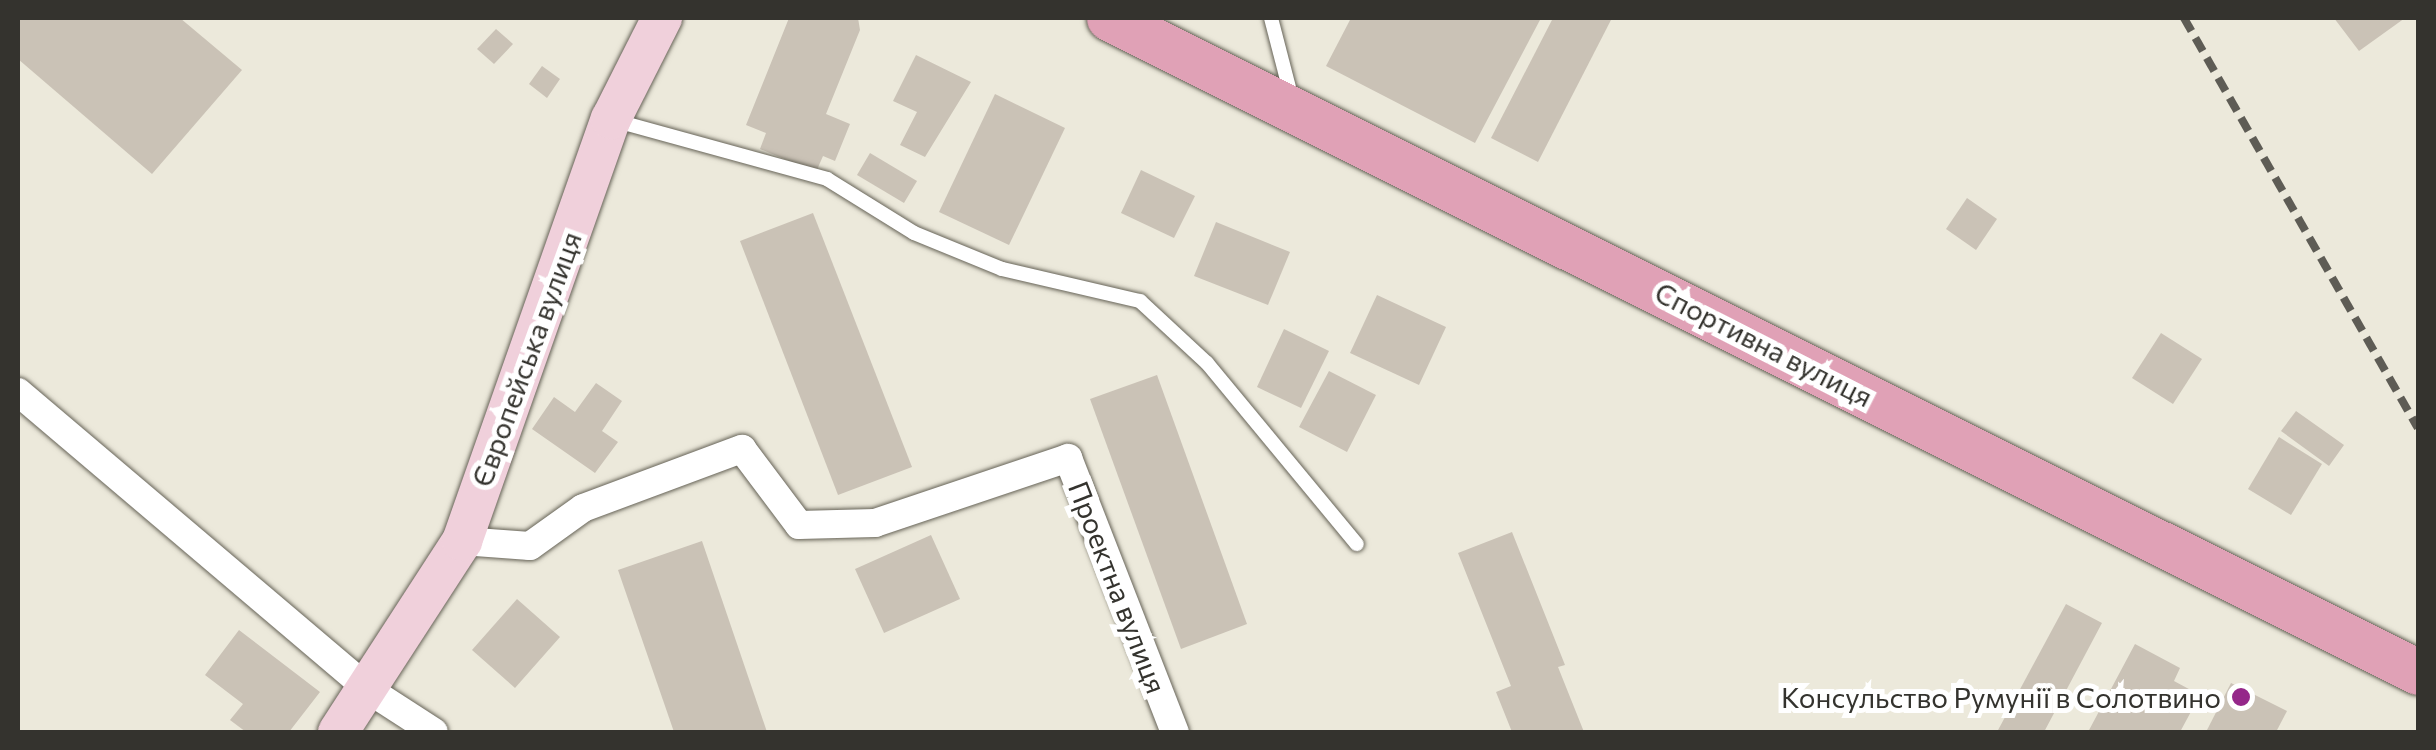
<!DOCTYPE html>
<html>
<head>
<meta charset="utf-8">
<style>
  body { margin:0 }
  #map { position:relative; width:2436px; height:750px; overflow:hidden; background:#ece9db; font-family:Commissioner,sans-serif }
  div>[style] { position:absolute }
  .building>* { inset:0; background:#cac2b6 }
  .roads { filter:drop-shadow(0 0 2px #666357) drop-shadow(0 0 2px #666357) }
  .lane>* { height:14px; margin:-7px; padding:0 7px; transform-origin:7px; border-radius:7px; background:#fff }
  .street>* { height:28px; margin:-14px; padding:0 14px; transform-origin:14px; border-radius:14px; background:#fff }
  .secondary>* { height:40px; margin:-20px; padding:0 20px; transform-origin:20px; border-radius:20px; background:#f0d0db }
  .primary>* { height:45px; margin:-22.5px; padding:0 22.5px; transform-origin:22.5px; border-radius:22.5px; background:#e0a1b6 }
  .rail>* { height:8px; margin-top:-4px; transform-origin:0; background:repeating-linear-gradient(90deg,#5e5c55 0 15px,transparent 0 23px) }
  .dots>* { width:28px; height:28px; translate:-50% -50%; box-sizing:border-box; border:5px solid #fff; border-radius:50% }
  span { translate:-50% -50%; white-space:nowrap; text-align:center; line-height:1.15; -webkit-text-stroke:10px #fff; paint-order:stroke }
  .street-label { font-size:28px; color:#34332e }
  .poi-label { font-size:28px; color:#34332e }
  .right { translate:-100% -50%; text-align:right }
  .frame { position:absolute; inset:0; border:20px solid #34332e; pointer-events:none }
</style>
</head>
<body>
<div id="map">
  <div class="building">
    <div style="clip-path:polygon(18px 18px,180px 18px,242px 70px,152px 174px,18px 59px)"></div>
    <div style="clip-path:polygon(789px 18px,858px 18px,860px 30px,826px 114px,850px 124px,835px 161px,823px 156px,816px 172px,760px 149px,766px 133px,746px 125px)"></div>
    <div style="clip-path:polygon(1351px 18px,1541px 18px,1475px 143px,1326px 66px)"></div>
    <div style="clip-path:polygon(1553px 18px,1612px 18px,1538px 162px,1491px 138px)"></div>
    <div style="clip-path:polygon(2334px 18px,2405px 18px,2359px 51px)"></div>
    <div style="clip-path:polygon(496px 29px,513px 44px,494px 64px,477px 49px)"></div>
    <div style="clip-path:polygon(916px 55px,971px 82px,925px 157px,900px 145px,917px 112px,893px 101px)"></div>
    <div style="clip-path:polygon(542px 66px,560px 79px,547px 98px,529px 84px)"></div>
    <div style="clip-path:polygon(995px 94px,1065px 128px,1009px 245px,939px 212px)"></div>
    <div style="clip-path:polygon(870px 153px,917px 181px,904px 203px,857px 175px)"></div>
    <div style="clip-path:polygon(1141px 170px,1195px 196px,1174px 238px,1121px 213px)"></div>
    <div style="clip-path:polygon(1967px 198px,1997px 219px,1976px 250px,1946px 229px)"></div>
    <div style="clip-path:polygon(813px 213px,912px 467px,838px 495px,740px 241px)"></div>
    <div style="clip-path:polygon(1216px 222px,1290px 252px,1268px 305px,1194px 276px)"></div>
    <div style="clip-path:polygon(1377px 295px,1446px 327px,1419px 385px,1350px 353px)"></div>
    <div style="clip-path:polygon(1284px 329px,1329px 351px,1301px 408px,1257px 387px)"></div>
    <div style="clip-path:polygon(2161px 333px,2202px 359px,2173px 404px,2132px 378px)"></div>
    <div style="clip-path:polygon(1329px 371px,1376px 395px,1347px 452px,1299px 427px)"></div>
    <div style="clip-path:polygon(1157px 375px,1247px 624px,1181px 649px,1090px 399px)"></div>
    <div style="clip-path:polygon(596px 383px,622px 401px,602px 431px,618px 442px,595px 473px,532px 429px,554px 397px,575px 412px)"></div>
    <div style="clip-path:polygon(2296px 411px,2344px 445px,2329px 466px,2281px 431px)"></div>
    <div style="clip-path:polygon(2279px 437px,2322px 464px,2291px 515px,2248px 489px)"></div>
    <div style="clip-path:polygon(1512px 532px,1565px 665px,1558px 667px,1584px 732px,1512px 732px,1496px 692px,1511px 686px,1458px 553px)"></div>
    <div style="clip-path:polygon(931px 535px,960px 599px,884px 633px,855px 569px)"></div>
    <div style="clip-path:polygon(702px 541px,767px 732px,674px 732px,618px 570px)"></div>
    <div style="clip-path:polygon(517px 599px,560px 637px,515px 688px,472px 650px)"></div>
    <div style="clip-path:polygon(2066px 604px,2102px 623px,2044px 732px,1997px 732px)"></div>
    <div style="clip-path:polygon(239px 630px,320px 692px,289px 732px,246px 732px,230px 720px,243px 704px,205px 675px)"></div>
    <div style="clip-path:polygon(2135px 644px,2180px 668px,2174px 681px,2200px 695px,2180px 732px,2088px 732px)"></div>
    <div style="clip-path:polygon(2231px 683px,2287px 711px,2276px 732px,2206px 732px)"></div>
  </div>
  <div class="roads">
    <div class="lane">
      <div style="left:1271px;top:18px;width:84px;rotate:75.5deg"></div>
      <div style="left:617px;top:121px;width:218px;rotate:15.4deg"></div>
      <div style="left:827px;top:179px;width:102px;rotate:31.8deg"></div>
      <div style="left:914px;top:233px;width:95px;rotate:22.2deg"></div>
      <div style="left:1002px;top:269px;width:142px;rotate:13.1deg"></div>
      <div style="left:1140px;top:301px;width:91px;rotate:42.8deg"></div>
      <div style="left:1207px;top:363px;width:235px;rotate:50.4deg"></div>
    </div>
    <div class="street">
      <div style="left:18px;top:392px;width:460px;rotate:40.3deg"></div>
      <div style="left:369px;top:690px;width:77px;rotate:32.9deg"></div>
      <div style="left:462px;top:541px;width:68px;rotate:4.2deg"></div>
      <div style="left:530px;top:546px;width:65px;rotate:-35.6deg"></div>
      <div style="left:583px;top:508px;width:170px;rotate:-20.4deg"></div>
      <div style="left:742px;top:449px;width:95px;rotate:53.1deg"></div>
      <div style="left:799px;top:525px;width:76px;rotate:-1.5deg"></div>
      <div style="left:875px;top:523px;width:204px;rotate:-18.6deg"></div>
      <div style="left:1068px;top:458px;width:294px;rotate:68.7deg"></div>
    </div>
    <div class="secondary">
      <div style="left:338px;top:732px;width:228px;rotate:-57deg"></div>
      <div style="left:462px;top:541px;width:448px;rotate:-70.6deg"></div>
      <div style="left:611px;top:119px;width:113px;rotate:-63.2deg"></div>
    </div>
    <div class="primary">
      <div style="left:1109px;top:18px;width:1463px;rotate:26.55deg"></div>
    </div>
  </div>
  <div class="rail">
    <div style="left:2184px;top:18px;width:472px;rotate:60.3deg"></div>
  </div>
  <div class="dots">
    <div style="left:2241px;top:697px;background:#952789"></div>
  </div>
  <div class="street-label">
    <span style="left:1764px;top:344px;rotate:27deg">Спортивна вулиця</span>
    <span style="left:526px;top:359px;rotate:-70deg">Європейська вулиця</span>
    <span style="left:1118px;top:587px;rotate:69deg">Проектна вулиця</span>
  </div>
  <div class="poi-label">
    <span class="right" style="left:2221px;top:697px">Консульство Румунії в Солотвино</span>
  </div>
  <div class="frame"></div>
</div>
</body>
</html>
